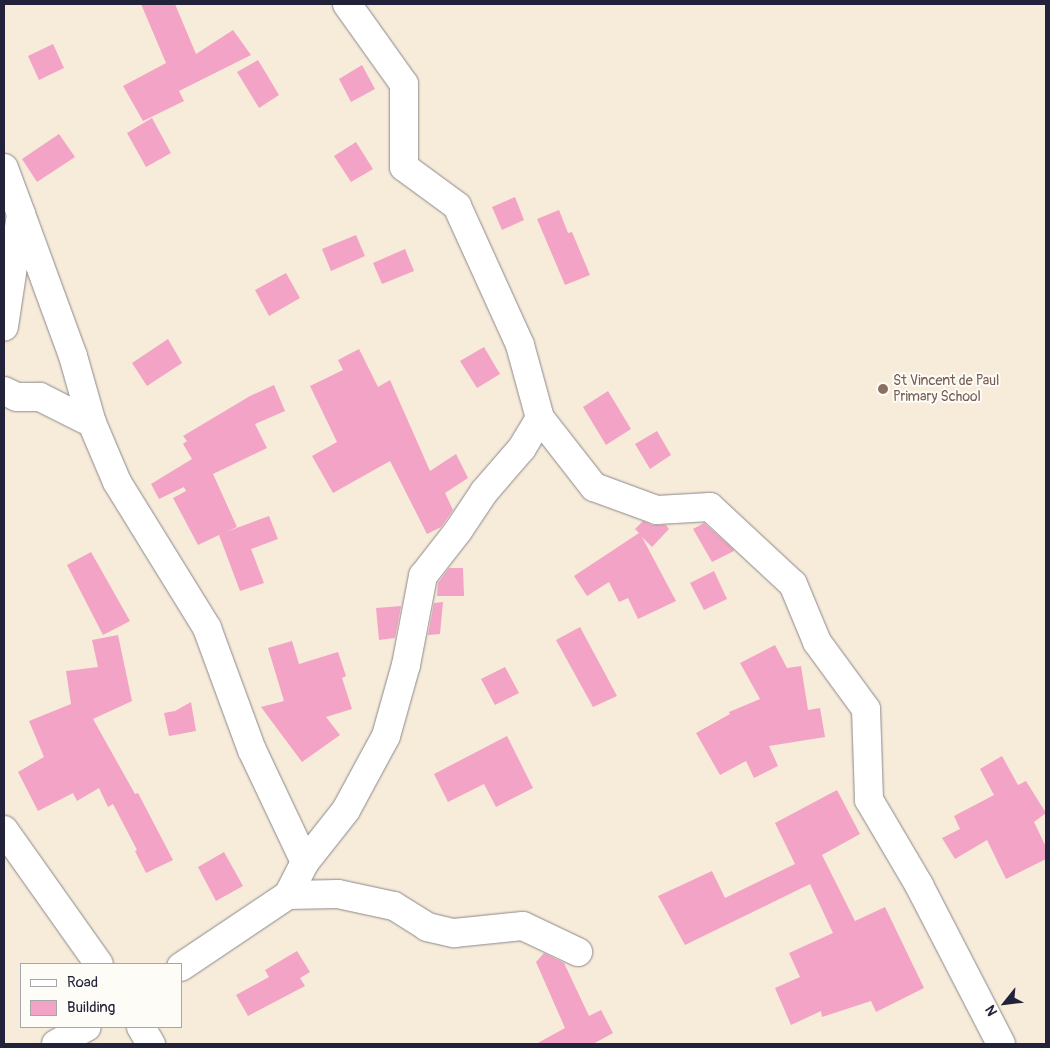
<!DOCTYPE html>
<html>
<head>
<meta charset="utf-8">
<style>
  body { margin:0 }
  #map { position:relative; width:1050px; height:1048px; overflow:hidden; background:#f7ecda; font-family:Pangolin,sans-serif }
  div>[style] { position:absolute }
  .building>* { inset:0; background:#f3a3c5 }
  .roads { filter:drop-shadow(0 0 1px #8c878a) drop-shadow(0 0 1px #8c878a) }
  .street>* { height:28px; margin:-14px; padding:0 14px; transform-origin:14px; border-radius:14px; background:#fff }
  .dots>* { width:14px; height:14px; translate:-50% -50%; box-sizing:border-box; border:2px solid #fdfcf7; border-radius:50% }
  span { translate:-50% -50%; white-space:nowrap; text-align:center; line-height:1.15; -webkit-text-stroke:4px #fdfcf7; paint-order:stroke }
  .education-label { font-size:14px; color:#785e54 }
  .left { translate:0 -50%; text-align:left }
  .frame { position:absolute; inset:0; border:5px solid #22223b; pointer-events:none }
  .legend { position:absolute; left:20px; top:963px; width:162px; height:65px; box-sizing:border-box; background:#fdfcf7; border:1px solid #a5a5ac; margin:0; padding:6px 9px; list-style:none; font-size:15px; color:#22223b }
  .legend li { display:flex; align-items:center; gap:10px; height:25px }
  .legend b { width:25px; border:1px solid #a5a5ac }
  .north { position:absolute; left:980px; top:978px; width:50px; height:50px; -webkit-text-stroke:4px #fdfcf7; paint-order:stroke; rotate:241deg; font-size:14px; font-weight:700; line-height:20px; text-align:center; color:#22223b }
  .north::after { content:''; display:block; margin:auto; width:18px; height:22px; background:#22223b; clip-path:polygon(50% 0,100% 100%,50% 72%,0 100%) }
</style>
</head>
<body>
<div id="map">
  <div class="building">
    <div style="clip-path:polygon(141px 4px,175px 4px,196px 54px,233px 30px,251px 55px,179px 91px,184px 101px,143px 121px,123px 86px,166px 63px)"></div>
    <div style="clip-path:polygon(53px 44px,64px 68px,39px 80px,28px 56px)"></div>
    <div style="clip-path:polygon(258px 60px,279px 95px,259px 108px,237px 72px)"></div>
    <div style="clip-path:polygon(362px 65px,375px 89px,351px 102px,339px 79px)"></div>
    <div style="clip-path:polygon(152px 118px,171px 153px,146px 167px,127px 133px)"></div>
    <div style="clip-path:polygon(59px 134px,75px 157px,37px 182px,22px 159px)"></div>
    <div style="clip-path:polygon(356px 142px,373px 169px,351px 182px,334px 156px)"></div>
    <div style="clip-path:polygon(515px 197px,524px 220px,502px 230px,492px 207px)"></div>
    <div style="clip-path:polygon(559px 210px,568px 233px,572px 232px,590px 275px,565px 285px,537px 219px)"></div>
    <div style="clip-path:polygon(356px 235px,365px 256px,331px 271px,322px 249px)"></div>
    <div style="clip-path:polygon(405px 249px,414px 271px,382px 284px,373px 263px)"></div>
    <div style="clip-path:polygon(286px 273px,300px 298px,269px 316px,255px 290px)"></div>
    <div style="clip-path:polygon(168px 339px,182px 363px,147px 386px,132px 363px)"></div>
    <div style="clip-path:polygon(484px 347px,500px 374px,477px 388px,460px 361px)"></div>
    <div style="clip-path:polygon(359px 349px,378px 387px,390px 380px,430px 471px,456px 454px,468px 478px,445px 493px,453px 510px,441px 527px,427px 534px,390px 461px,333px 493px,312px 456px,337px 442px,310px 386px,343px 370px,338px 360px)"></div>
    <div style="clip-path:polygon(274px 385px,285px 411px,255px 424px,267px 448px,213px 474px,237px 527px,226px 532px,269px 516px,278px 539px,251px 549px,264px 583px,240px 591px,219px 535px,198px 545px,173px 498px,186px 491px,184px 487px,159px 499px,151px 484px,192px 459px,183px 444px,187px 441px,183px 436px,250px 396px)"></div>
    <div style="clip-path:polygon(608px 391px,631px 429px,606px 445px,583px 407px)"></div>
    <div style="clip-path:polygon(657px 431px,671px 455px,650px 469px,635px 444px)"></div>
    <div style="clip-path:polygon(643px 521px,652px 525px,666px 525px,669px 529px,652px 547px,642px 537px,676px 601px,638px 619px,628px 598px,619px 602px,609px 582px,587px 596px,574px 576px,639px 533px,635px 529px)"></div>
    <div style="clip-path:polygon(704px 523px,733px 549px,734px 551px,712px 562px,693px 529px)"></div>
    <div style="clip-path:polygon(91px 552px,130px 621px,103px 635px,67px 565px)"></div>
    <div style="clip-path:polygon(449px 568px,463px 568px,464px 596px,437px 596px,438px 583px)"></div>
    <div style="clip-path:polygon(714px 571px,727px 599px,704px 610px,690px 583px)"></div>
    <div style="clip-path:polygon(443px 602px,440px 634px,428px 635px,434px 603px)"></div>
    <div style="clip-path:polygon(401px 606px,395px 638px,379px 640px,376px 608px)"></div>
    <div style="clip-path:polygon(580px 627px,617px 696px,593px 707px,556px 640px)"></div>
    <div style="clip-path:polygon(118px 635px,132px 701px,93px 719px,135px 794px,138px 793px,173px 860px,146px 873px,135px 851px,137px 850px,113px 804px,108px 807px,99px 788px,77px 801px,73px 793px,38px 811px,18px 772px,44px 757px,29px 721px,71px 704px,66px 671px,98px 667px,92px 640px)"></div>
    <div style="clip-path:polygon(292px 641px,299px 664px,338px 652px,346px 676px,342px 678px,352px 709px,326px 717px,340px 735px,302px 762px,261px 707px,284px 701px,268px 648px)"></div>
    <div style="clip-path:polygon(775px 645px,787px 668px,801px 666px,808px 710px,820px 708px,825px 737px,769px 746px,778px 766px,754px 778px,746px 761px,720px 775px,696px 733px,730px 714px,729px 712px,760px 699px,740px 663px)"></div>
    <div style="clip-path:polygon(505px 667px,519px 693px,495px 705px,481px 679px)"></div>
    <div style="clip-path:polygon(191px 702px,196px 731px,169px 736px,164px 713px,175px 711px)"></div>
    <div style="clip-path:polygon(507px 736px,533px 788px,496px 807px,484px 784px,448px 802px,434px 774px)"></div>
    <div style="clip-path:polygon(1002px 756px,1018px 785px,1026px 781px,1046px 813px,1034px 822px,1046px 847px,1046px 859px,1006px 879px,987px 840px,955px 859px,942px 838px,960px 829px,954px 816px,994px 795px,980px 769px)"></div>
    <div style="clip-path:polygon(837px 790px,860px 834px,822px 855px,855px 921px,885px 907px,924px 988px,876px 1012px,871px 1001px,822px 1017px,821px 1011px,791px 1025px,775px 988px,800px 977px,789px 953px,833px 933px,810px 884px,685px 945px,658px 896px,712px 871px,725px 898px,795px 864px,775px 823px)"></div>
    <div style="clip-path:polygon(224px 852px,243px 886px,216px 901px,198px 867px)"></div>
    <div style="clip-path:polygon(297px 951px,310px 972px,300px 978px,305px 986px,248px 1016px,236px 995px,269px 977px,265px 970px)"></div>
    <div style="clip-path:polygon(544px 953px,564px 963px,589px 1016px,601px 1010px,613px 1033px,593px 1044px,536px 1044px,565px 1028px,536px 962px)"></div>
  </div>
  <div class="roads">
    <div class="street">
      <div style="left:347px;top:4px;width:98px;rotate:54.5deg"></div>
      <div style="left:404px;top:84px;width:83px;rotate:90deg"></div>
      <div style="left:404px;top:167px;width:66px;rotate:36.3deg"></div>
      <div style="left:457px;top:206px;width:153px;rotate:65.6deg"></div>
      <div style="left:520px;top:345px;width:76px;rotate:74.7deg"></div>
      <div style="left:540px;top:418px;width:88px;rotate:52deg"></div>
      <div style="left:594px;top:487px;width:67px;rotate:20.1deg"></div>
      <div style="left:657px;top:510px;width:53px;rotate:-3.2deg"></div>
      <div style="left:710px;top:507px;width:113px;rotate:42.9deg"></div>
      <div style="left:793px;top:584px;width:63px;rotate:67.5deg"></div>
      <div style="left:817px;top:642px;width:83px;rotate:53.8deg"></div>
      <div style="left:866px;top:709px;width:91px;rotate:88.1deg"></div>
      <div style="left:869px;top:800px;width:99px;rotate:59.5deg"></div>
      <div style="left:919px;top:885px;width:179px;rotate:62.7deg"></div>
      <div style="left:4px;top:168px;width:49px;rotate:69.7deg"></div>
      <div style="left:21px;top:214px;width:114px;rotate:98.6deg"></div>
      <div style="left:21px;top:214px;width:151px;rotate:69.9deg"></div>
      <div style="left:73px;top:356px;width:70px;rotate:74.2deg"></div>
      <div style="left:92px;top:423px;width:64px;rotate:67deg"></div>
      <div style="left:117px;top:482px;width:172px;rotate:58.3deg"></div>
      <div style="left:207px;top:628px;width:130px;rotate:69.8deg"></div>
      <div style="left:252px;top:750px;width:124px;rotate:64.7deg"></div>
      <div style="left:305px;top:862px;width:37px;rotate:117deg"></div>
      <div style="left:288px;top:895px;width:129px;rotate:146.1deg"></div>
      <div style="left:4px;top:391px;width:14px;rotate:25deg"></div>
      <div style="left:17px;top:397px;width:23px"></div>
      <div style="left:40px;top:397px;width:58px;rotate:26.6deg"></div>
      <div style="left:4px;top:830px;width:164px;rotate:54.7deg"></div>
      <div style="left:305px;top:862px;width:66px;rotate:-51.7deg"></div>
      <div style="left:346px;top:810px;width:84px;rotate:-61.6deg"></div>
      <div style="left:386px;top:736px;width:74px;rotate:-74.3deg"></div>
      <div style="left:406px;top:665px;width:91px;rotate:-79.2deg"></div>
      <div style="left:423px;top:576px;width:57px;rotate:-52.1deg"></div>
      <div style="left:458px;top:531px;width:47px;rotate:-56.3deg"></div>
      <div style="left:484px;top:492px;width:58px;rotate:-49.2deg"></div>
      <div style="left:522px;top:448px;width:35px;rotate:-59deg"></div>
      <div style="left:288px;top:895px;width:50px;rotate:-1.1deg"></div>
      <div style="left:338px;top:894px;width:57px;rotate:12.1deg"></div>
      <div style="left:394px;top:906px;width:39px;rotate:32deg"></div>
      <div style="left:427px;top:927px;width:28px;rotate:13deg"></div>
      <div style="left:454px;top:933px;width:69px;rotate:-5.8deg"></div>
      <div style="left:523px;top:926px;width:61px;rotate:25.3deg"></div>
      <div style="left:141px;top:1027px;width:20px;rotate:60deg"></div>
      <div style="left:56px;top:1044px;width:35px;rotate:-29deg"></div>
    </div>
  </div>
  <div class="dots">
    <div style="left:883px;top:389px;background:#8d6e63"></div>
  </div>
  <div class="education-label">
    <span class="left" style="left:893px;top:389px">St Vincent de Paul<br>Primary School</span>
  </div>
  <div class="frame"></div>
  <ul class="legend">
  <li><b style="height:6px;background:#fff"></b>Road</li>
  <li><b style="height:14px;background:#f3a3c5"></b>Building</li>
  </ul>
  <div class="north">N</div>
</div>
</body>
</html>
